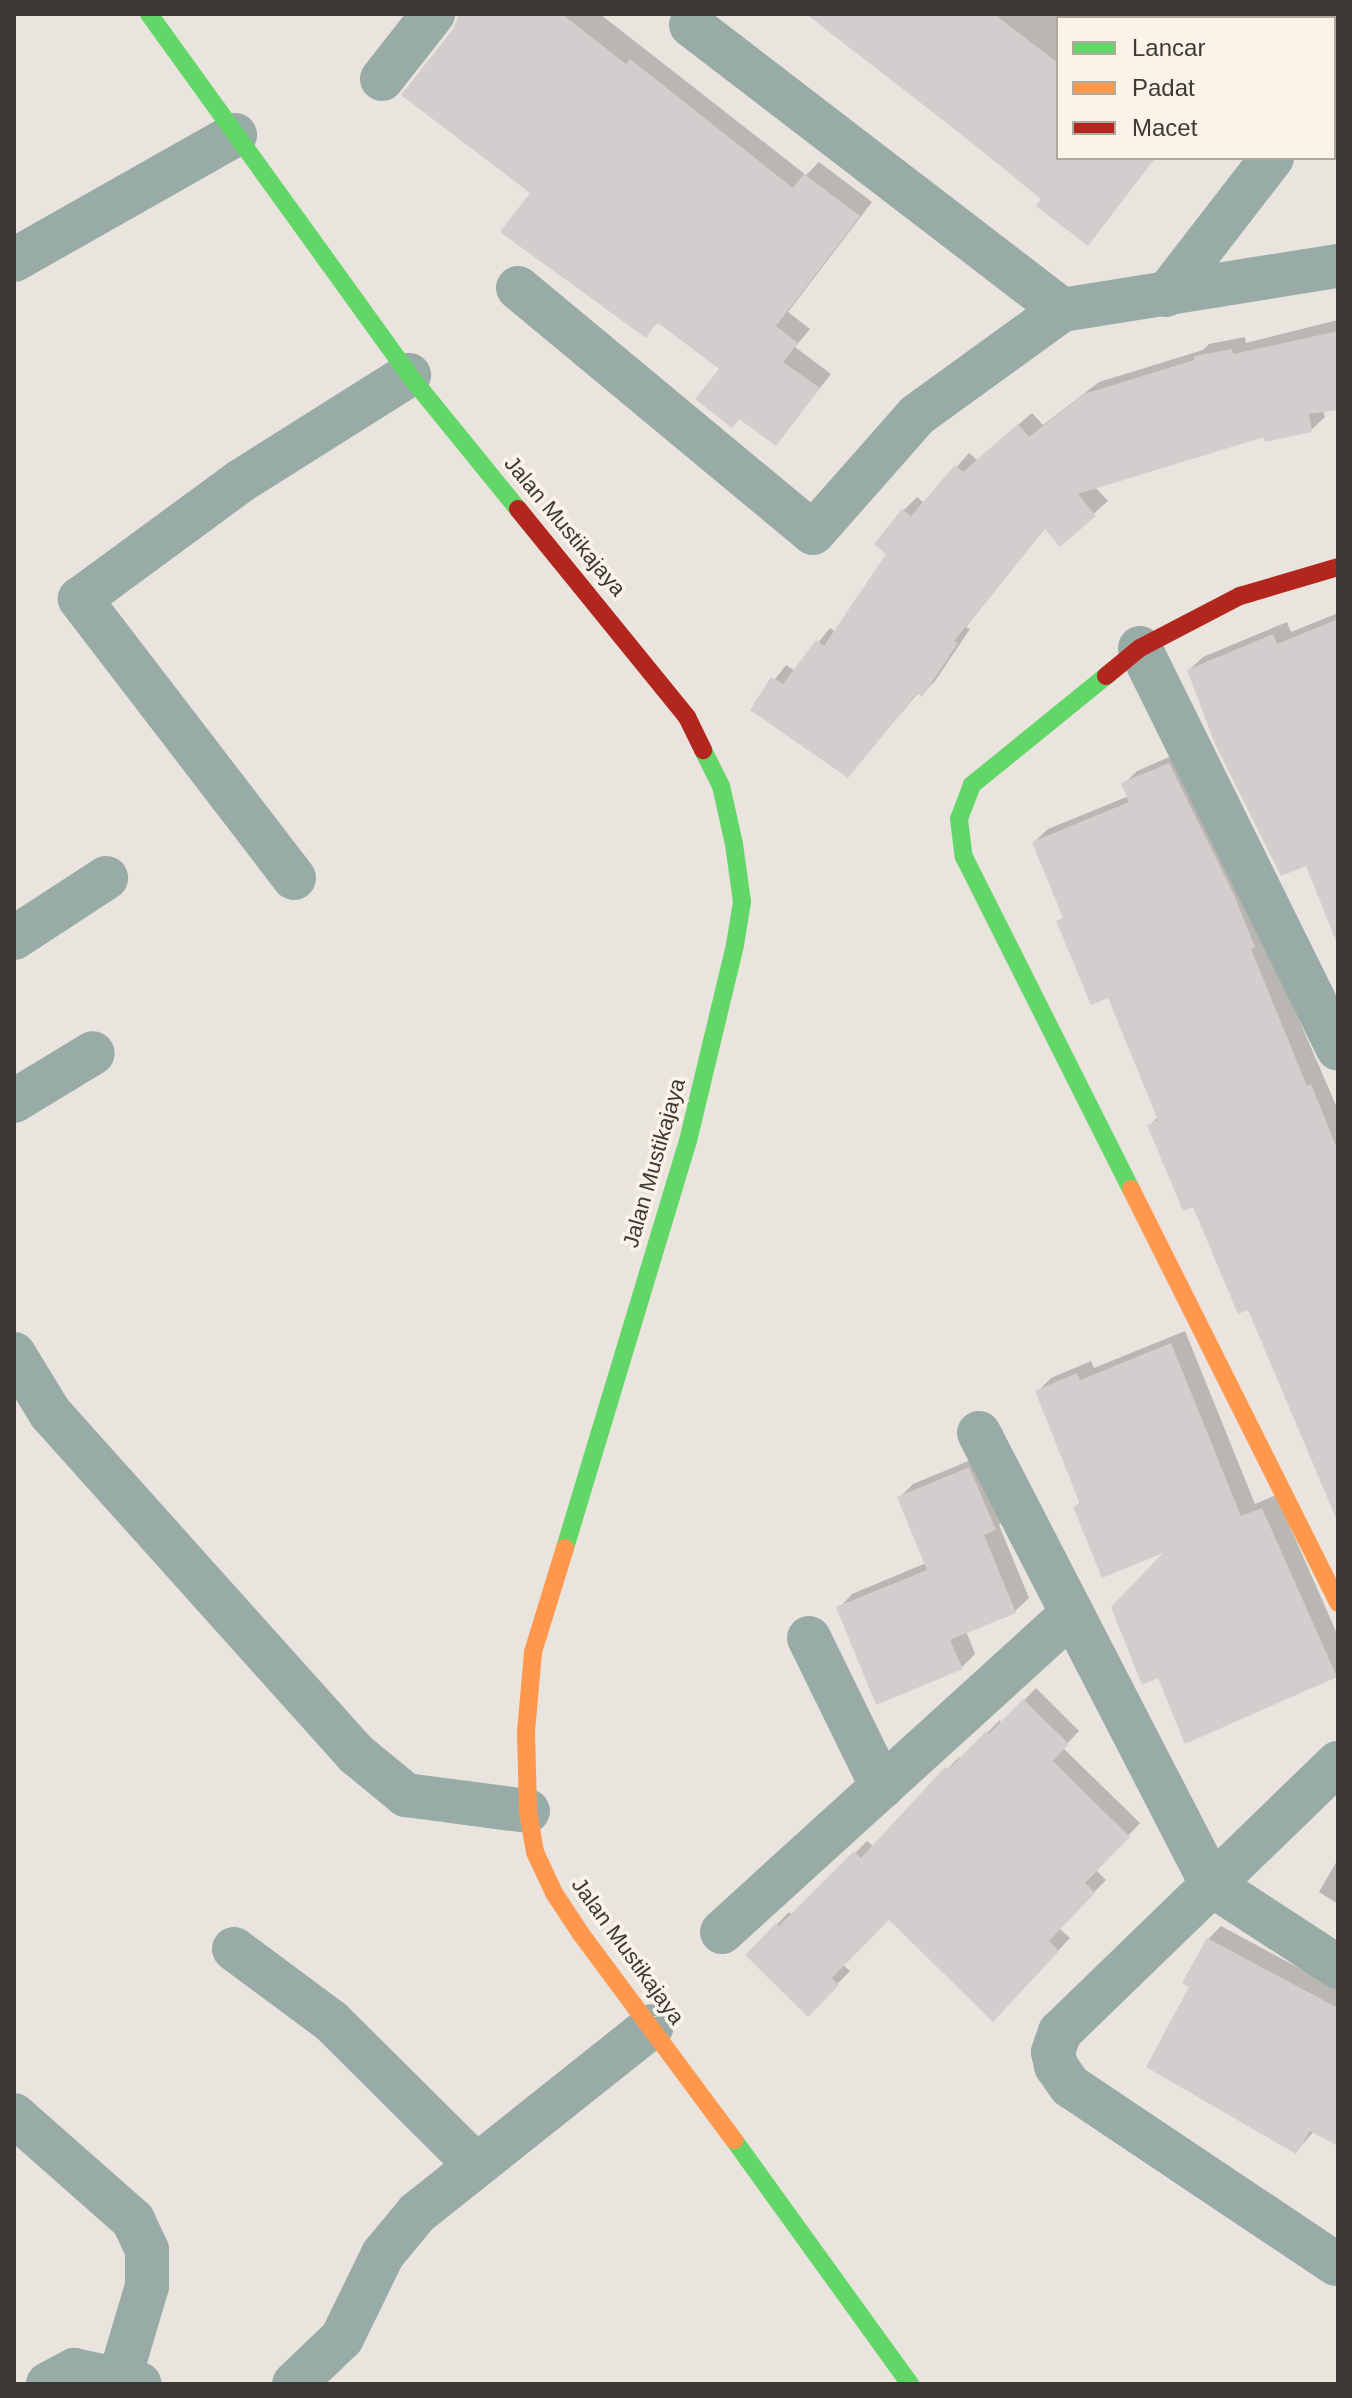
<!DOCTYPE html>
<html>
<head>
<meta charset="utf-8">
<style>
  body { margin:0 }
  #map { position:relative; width:1352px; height:2398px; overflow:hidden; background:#e9e4de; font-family:Arial,sans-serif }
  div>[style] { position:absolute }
  .shadow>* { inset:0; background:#0003 }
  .building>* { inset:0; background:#d2cece }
  .street>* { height:44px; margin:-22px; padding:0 22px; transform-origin:22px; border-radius:22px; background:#98aba7 }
  .fast>* { height:18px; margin:-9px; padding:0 9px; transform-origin:9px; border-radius:9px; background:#63d668 }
  .slow>* { height:18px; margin:-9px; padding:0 9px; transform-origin:9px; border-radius:9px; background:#ff974d }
  .jam>* { height:18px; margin:-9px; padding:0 9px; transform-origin:9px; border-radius:9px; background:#b3261e }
  span { translate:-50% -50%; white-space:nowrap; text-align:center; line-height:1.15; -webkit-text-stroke:7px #fbf3e7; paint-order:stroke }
  .street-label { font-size:22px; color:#3d3a36 }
  .frame { position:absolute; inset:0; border:16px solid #3d3a36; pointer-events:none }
  .legend { position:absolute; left:1056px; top:16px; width:280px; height:144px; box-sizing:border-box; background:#fbf3e7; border:2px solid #afa9a0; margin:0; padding:10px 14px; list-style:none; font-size:24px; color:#3d3a36 }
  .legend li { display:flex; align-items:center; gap:16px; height:40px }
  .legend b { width:40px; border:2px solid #afa9a0 }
</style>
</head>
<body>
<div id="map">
  <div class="shadow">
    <div style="clip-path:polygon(475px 14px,600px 14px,806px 175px,819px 162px,872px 202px,788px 312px,810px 329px,795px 347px,831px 374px,776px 443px,722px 368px,659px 321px,645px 335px,532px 193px)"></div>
    <div style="clip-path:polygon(809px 14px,1218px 14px,1223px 18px,1058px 18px,1058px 158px,1155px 158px,1088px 244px,1044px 199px)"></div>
    <div style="clip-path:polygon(1338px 320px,1338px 409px,1323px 411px,1325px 417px,1311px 430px,1265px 434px,1095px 487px,1108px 501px,1060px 544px,1046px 527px,966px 627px,970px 629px,935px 681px,922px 694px,919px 692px,848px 776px,752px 709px,786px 665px,795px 671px,830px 628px,836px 632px,888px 553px,904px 510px,917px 497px,924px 503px,969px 453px,977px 460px,1032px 413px,1043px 425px,1099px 382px,1203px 350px,1209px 344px,1245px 337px,1246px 343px)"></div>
    <div style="clip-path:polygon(1338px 613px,1338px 943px,1307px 863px,1189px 670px,1203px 657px,1287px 622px,1291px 632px)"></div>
    <div style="clip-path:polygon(1183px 751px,1338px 1110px,1338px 1483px,1249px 1307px,1150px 1125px,1159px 1116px,1109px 995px,1059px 922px,1065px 916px,1034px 842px,1048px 829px,1129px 796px,1124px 784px,1137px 771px)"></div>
    <div style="clip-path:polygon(1185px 1331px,1255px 1504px,1276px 1495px,1338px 1636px,1336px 1675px,1171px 1547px,1075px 1508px,1081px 1501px,1037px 1392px,1051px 1378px,1091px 1361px,1094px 1368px)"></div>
    <div style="clip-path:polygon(983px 1455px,1009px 1515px,999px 1525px,1029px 1598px,1015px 1611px,966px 1631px,975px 1654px,961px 1668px,839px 1608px,852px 1594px,926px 1563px,899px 1498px,913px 1484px)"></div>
    <div style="clip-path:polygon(1036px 1688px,1079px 1731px,1063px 1748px,1140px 1823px,1096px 1870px,1106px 1880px,1059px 1928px,1070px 1938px,1005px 2007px,889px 1917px,842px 1964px,850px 1971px,808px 2014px,748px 1955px,789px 1912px,793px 1916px,867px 1841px,874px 1847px,959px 1757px,961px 1759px,1000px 1720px,1001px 1724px)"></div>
    <div style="clip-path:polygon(1338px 1859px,1338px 1904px,1319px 1892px)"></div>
    <div style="clip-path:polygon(1221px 1926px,1338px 1989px,1338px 2144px,1314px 2131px,1296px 2152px,1192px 1986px,1208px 1939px)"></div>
  </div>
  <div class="building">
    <div style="clip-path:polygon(459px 14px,562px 14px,626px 64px,630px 59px,793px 188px,804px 174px,860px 216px,776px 326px,798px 343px,783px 362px,820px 388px,776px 446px,739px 419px,732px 428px,695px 399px,719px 369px,657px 322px,646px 338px,500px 232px,530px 193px,401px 95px,453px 29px)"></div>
    <div style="clip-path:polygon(806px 14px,994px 14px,1058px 63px,1058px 158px,1155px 158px,1088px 246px,1036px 206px,1041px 199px,966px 138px)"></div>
    <div style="clip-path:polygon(1338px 331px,1338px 410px,1309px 414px,1312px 432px,1265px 442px,1264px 437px,1078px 494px,1096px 516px,1060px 547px,1045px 529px,954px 641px,958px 643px,922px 697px,917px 693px,848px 778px,750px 710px,771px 677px,783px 684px,816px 640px,824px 646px,886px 554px,874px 544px,902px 509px,911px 516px,955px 465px,963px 472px,1018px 424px,1029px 437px,1084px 394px,1194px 360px,1194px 356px,1232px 349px,1233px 354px)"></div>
    <div style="clip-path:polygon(1338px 619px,1338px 941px,1336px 941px,1306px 866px,1281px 876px,1215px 744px,1187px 670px,1273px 634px,1277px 644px)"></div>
    <div style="clip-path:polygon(1169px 763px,1234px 895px,1255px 947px,1251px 949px,1307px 1086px,1311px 1084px,1338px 1151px,1338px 1523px,1248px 1310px,1238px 1314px,1193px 1207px,1183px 1211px,1147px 1125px,1158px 1120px,1108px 998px,1091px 1005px,1056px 921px,1063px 918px,1032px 842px,1129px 802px,1121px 783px)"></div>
    <div style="clip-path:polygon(1171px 1343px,1241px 1516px,1262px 1508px,1337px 1677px,1185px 1744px,1158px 1678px,1142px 1685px,1111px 1607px,1163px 1553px,1102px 1578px,1073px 1507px,1080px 1504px,1035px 1391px,1077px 1373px,1080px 1380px)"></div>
    <div style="clip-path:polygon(969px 1467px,996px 1530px,984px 1535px,1016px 1613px,950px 1640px,963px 1669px,876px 1705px,836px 1607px,927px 1570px,897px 1497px)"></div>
    <div style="clip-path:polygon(1023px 1699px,1069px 1744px,1053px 1761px,1130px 1837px,1085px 1883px,1095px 1893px,1049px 1941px,1059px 1951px,993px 2022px,889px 1920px,832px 1978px,839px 1985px,808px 2017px,745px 1955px,776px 1923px,779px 1926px,854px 1851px,861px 1858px,945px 1767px,948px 1770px,987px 1730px,989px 1734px)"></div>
    <div style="clip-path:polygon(1207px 1938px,1338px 2008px,1338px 2146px,1310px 2131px,1296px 2154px,1146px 2067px,1189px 1987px,1182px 1983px)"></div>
  </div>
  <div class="street">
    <div style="left:1285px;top:14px;width:6px;rotate:39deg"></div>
    <div style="left:691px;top:25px;width:468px;rotate:37.5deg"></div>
    <div style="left:1334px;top:78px;width:6px;rotate:-51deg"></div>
    <div style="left:382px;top:79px;width:83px;rotate:-51.9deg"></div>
    <div style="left:14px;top:260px;width:254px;rotate:-29.5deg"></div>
    <div style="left:518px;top:288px;width:383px;rotate:39.7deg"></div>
    <div style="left:813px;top:533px;width:157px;rotate:-48.6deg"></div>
    <div style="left:917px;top:415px;width:179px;rotate:-35.9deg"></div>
    <div style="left:1062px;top:310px;width:279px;rotate:-9.1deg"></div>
    <div style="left:1166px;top:295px;width:173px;rotate:-52.3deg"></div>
    <div style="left:1140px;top:648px;width:447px;rotate:63.7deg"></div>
    <div style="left:294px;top:878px;width:352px;rotate:-127.5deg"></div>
    <div style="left:80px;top:599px;width:197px;rotate:-36.3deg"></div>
    <div style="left:239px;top:482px;width:201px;rotate:-32.2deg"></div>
    <div style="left:14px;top:938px;width:110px;rotate:-33.1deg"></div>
    <div style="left:14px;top:1101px;width:92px;rotate:-31.3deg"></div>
    <div style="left:14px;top:1354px;width:69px;rotate:58.6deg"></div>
    <div style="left:50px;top:1413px;width:458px;rotate:48.1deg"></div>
    <div style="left:356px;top:1754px;width:65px;rotate:39.4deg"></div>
    <div style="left:406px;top:1795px;width:123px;rotate:7.5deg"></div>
    <div style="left:979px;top:1433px;width:509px;rotate:62.73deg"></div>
    <div style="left:1212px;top:1885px;width:150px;rotate:33.1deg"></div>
    <div style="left:809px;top:1638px;width:166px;rotate:63.9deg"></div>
    <div style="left:722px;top:1932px;width:472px;rotate:-42.3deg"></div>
    <div style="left:234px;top:1949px;width:121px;rotate:36.6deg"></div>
    <div style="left:331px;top:2021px;width:203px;rotate:44.8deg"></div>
    <div style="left:14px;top:2115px;width:159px;rotate:41.4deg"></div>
    <div style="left:133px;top:2220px;width:33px;rotate:65deg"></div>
    <div style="left:147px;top:2250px;width:36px;rotate:90deg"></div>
    <div style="left:147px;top:2286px;width:95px;rotate:106.5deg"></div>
    <div style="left:1336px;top:2264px;width:320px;rotate:-146.2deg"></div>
    <div style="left:1070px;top:2086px;width:24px;rotate:-125deg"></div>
    <div style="left:1056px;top:2066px;width:14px;rotate:-102deg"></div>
    <div style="left:1053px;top:2052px;width:21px;rotate:-71deg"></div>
    <div style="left:1060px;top:2032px;width:387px;rotate:-44.1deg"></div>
    <div style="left:48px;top:2384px;width:30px;rotate:-28deg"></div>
    <div style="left:74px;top:2370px;width:67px;rotate:12deg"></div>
    <div style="left:294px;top:2384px;width:66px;rotate:-43.8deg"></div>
    <div style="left:342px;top:2338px;width:93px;rotate:-64deg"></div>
    <div style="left:383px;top:2254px;width:53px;rotate:-50.3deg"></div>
    <div style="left:417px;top:2213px;width:300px;rotate:-38.5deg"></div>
  </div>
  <div class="fast">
    <div style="left:149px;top:14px;width:445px;rotate:54.2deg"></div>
    <div style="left:409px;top:375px;width:173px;rotate:50.9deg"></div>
    <div style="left:1106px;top:676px;width:173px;rotate:140.9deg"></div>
    <div style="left:972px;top:785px;width:36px;rotate:111deg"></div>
    <div style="left:959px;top:819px;width:38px;rotate:83deg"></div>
    <div style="left:964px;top:857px;width:372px;rotate:63.3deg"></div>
    <div style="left:565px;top:1548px;width:425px;rotate:-73.2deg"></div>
    <div style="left:688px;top:1141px;width:202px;rotate:-76.5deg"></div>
    <div style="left:735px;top:945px;width:44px;rotate:-80.8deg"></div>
    <div style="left:742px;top:902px;width:59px;rotate:-97.9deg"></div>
    <div style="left:734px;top:844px;width:59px;rotate:-102.6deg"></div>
    <div style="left:721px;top:786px;width:40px;rotate:-116.6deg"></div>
    <div style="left:734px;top:2140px;width:301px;rotate:54.2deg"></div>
  </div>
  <div class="slow">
    <div style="left:1131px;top:1189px;width:463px;rotate:63.4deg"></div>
    <div style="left:565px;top:1548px;width:109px;rotate:107.1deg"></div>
    <div style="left:533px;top:1652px;width:80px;rotate:95deg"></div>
    <div style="left:526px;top:1732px;width:79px;rotate:88.5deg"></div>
    <div style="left:528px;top:1811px;width:42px;rotate:80.3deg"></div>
    <div style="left:535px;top:1852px;width:45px;rotate:65.1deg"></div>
    <div style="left:554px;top:1893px;width:49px;rotate:56.6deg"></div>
    <div style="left:581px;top:1934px;width:257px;rotate:53.4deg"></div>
  </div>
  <div class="jam">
    <div style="left:518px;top:509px;width:268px;rotate:50.9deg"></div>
    <div style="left:687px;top:717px;width:37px;rotate:64deg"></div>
    <div style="left:1106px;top:676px;width:44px;rotate:-39.5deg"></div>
    <div style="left:1140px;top:648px;width:113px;rotate:-27.5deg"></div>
    <div style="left:1240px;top:596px;width:102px;rotate:-16.5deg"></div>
  </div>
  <div class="street-label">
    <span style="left:565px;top:526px;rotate:50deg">Jalan Mustikajaya</span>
    <span style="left:654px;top:1163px;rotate:-74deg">Jalan Mustikajaya</span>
    <span style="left:628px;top:1951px;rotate:54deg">Jalan Mustikajaya</span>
  </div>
  <div class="frame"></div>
  <ul class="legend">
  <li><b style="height:10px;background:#63d668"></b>Lancar</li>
  <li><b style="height:10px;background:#ff974d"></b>Padat</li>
  <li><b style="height:10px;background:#b3261e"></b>Macet</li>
  </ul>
</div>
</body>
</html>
